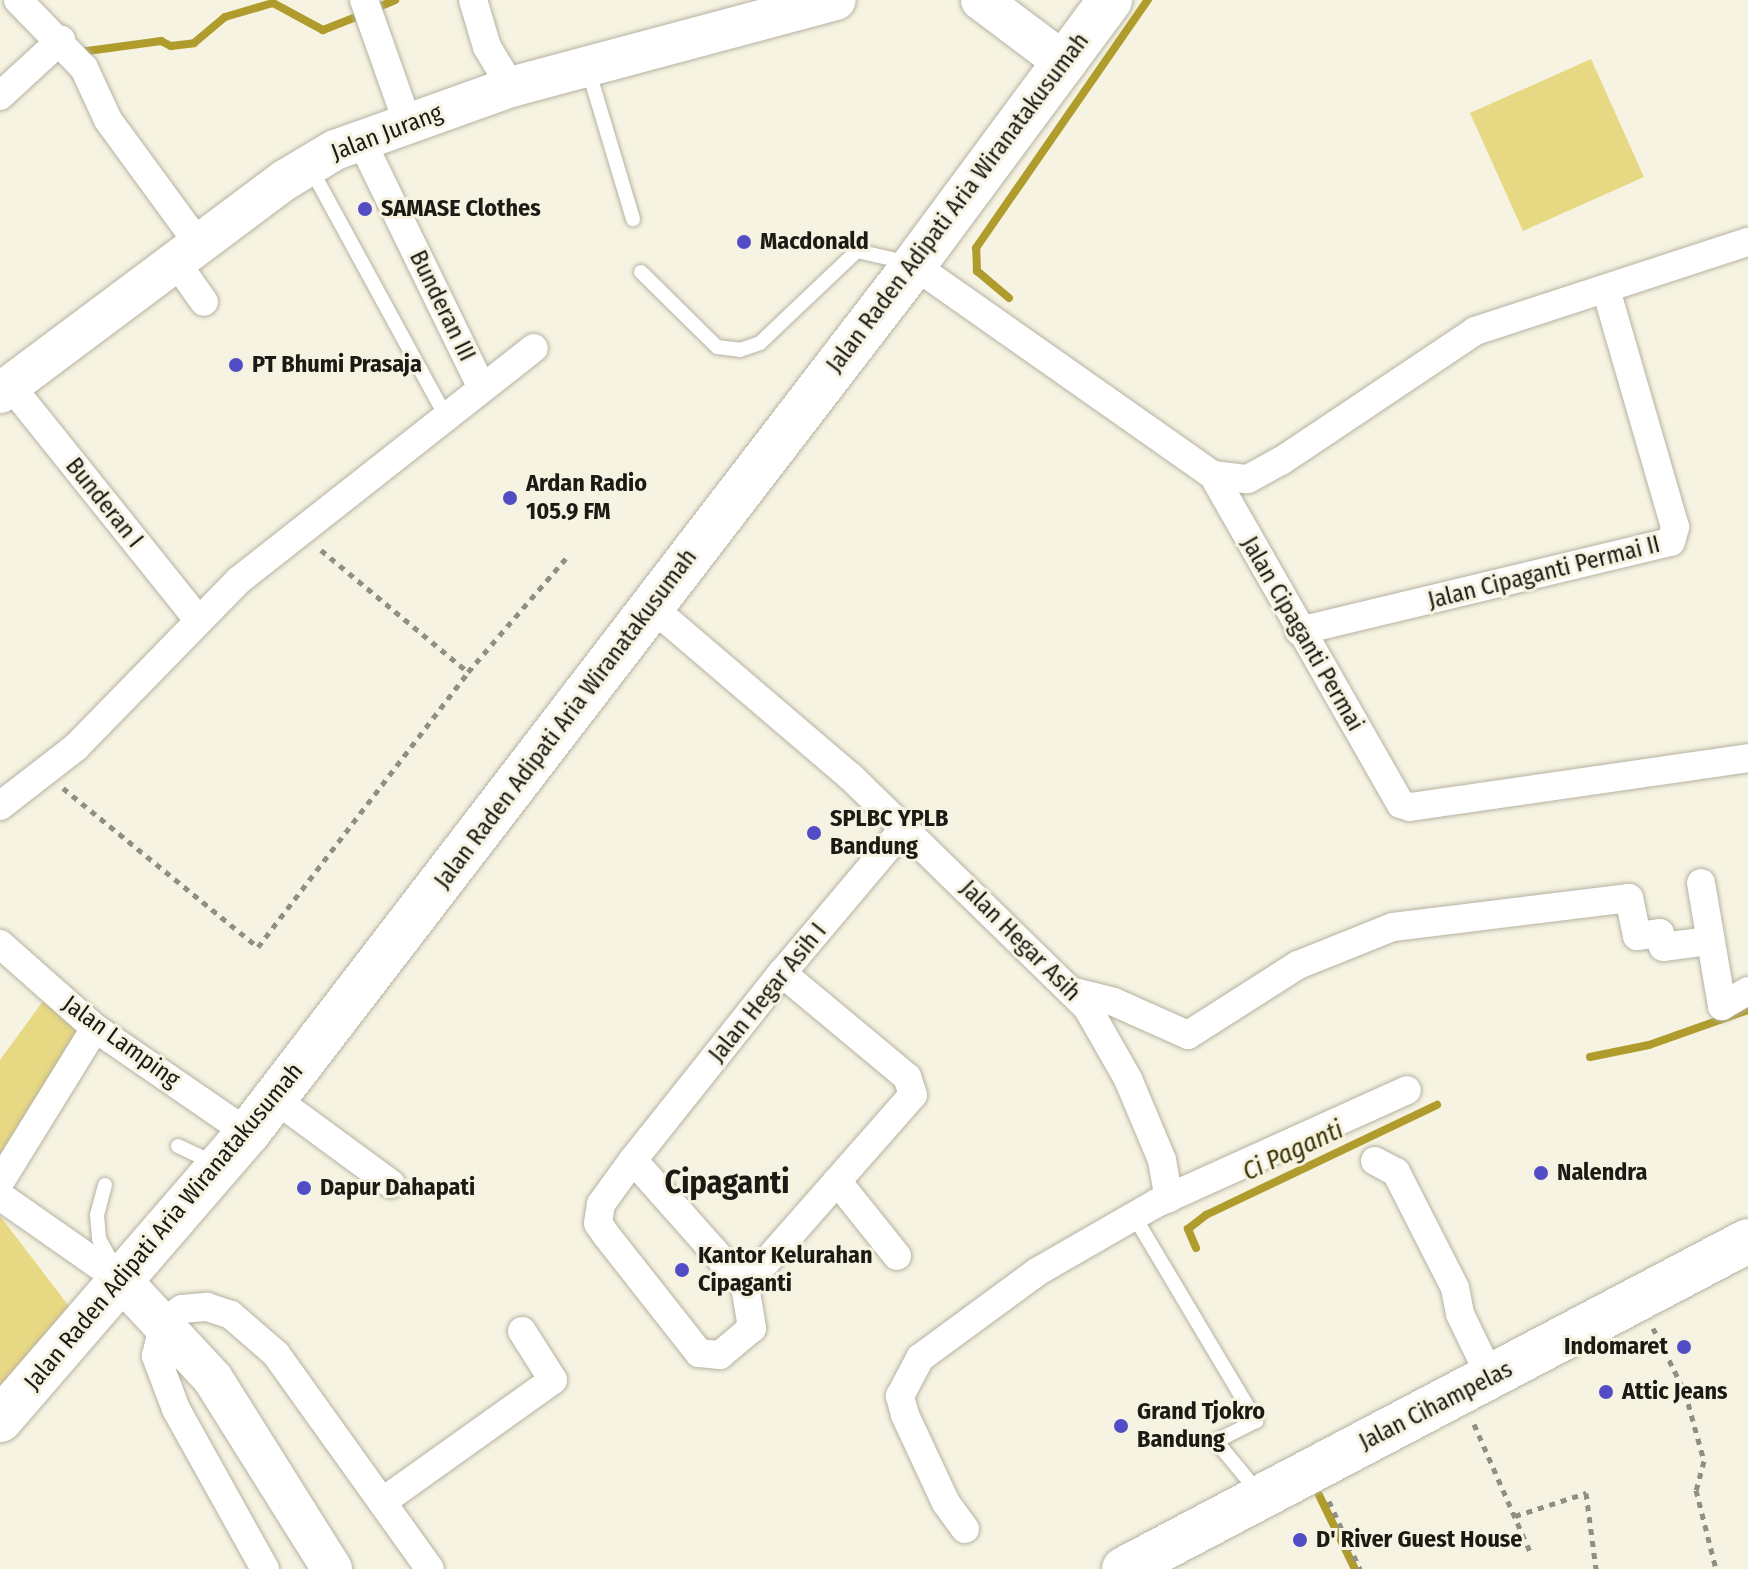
<!DOCTYPE html>
<html>
<head>
<meta charset="utf-8">
<style>
  body { margin:0 }
  #map { position:relative; width:1748px; height:1569px; overflow:hidden; background:#f6f3e2; font-family:"Fira Sans Condensed",sans-serif }
  div>[style] { position:absolute }
  .green>* { inset:0; background:#e7d883 }
  .stream>* { height:8px; margin:-4px; padding:0 4px; transform-origin:4px; border-radius:4px; background:#af9c2c }
  .path>* { height:5px; margin-top:-2.5px; transform-origin:0; background:repeating-linear-gradient(90deg,#918f83 0 6px,transparent 0 12px) }
  .roads { filter:drop-shadow(0 0 2px #b5b2a2) drop-shadow(0 0 2px #b5b2a2) }
  .lane>* { height:14px; margin:-7px; padding:0 7px; transform-origin:7px; border-radius:7px; background:#fff }
  .street>* { height:28px; margin:-14px; padding:0 14px; transform-origin:14px; border-radius:14px; background:#fff }
  .secondary>* { height:40px; margin:-20px; padding:0 20px; transform-origin:20px; border-radius:20px; background:#fff }
  .primary>* { height:44px; margin:-22px; padding:0 22px; transform-origin:22px; border-radius:22px; background:#fff }
  .dots>* { width:22px; height:22px; translate:-50% -50%; box-sizing:border-box; border:4px solid #f6f3e2; border-radius:50% }
  span { translate:-50% -50%; white-space:nowrap; text-align:center; line-height:1.15; -webkit-text-stroke:6px #f6f3e2; paint-order:stroke }
  .street-label { font-size:24px; color:#1b1a14 }
  .poi-label { font-size:24px; color:#1b1a14; font-weight:700 }
  .left { translate:0 -50%; text-align:left }
  .right { translate:-100% -50%; text-align:right }
  .water-label { font-size:26px; color:#3c3506; font-style:italic }
  .district-label { font-size:32px; color:#1b1a14; font-weight:700 }
</style>
</head>
<body>
<div id="map">
  <div class="green">
    <div style="clip-path:polygon(1591px 59px,1644px 177px,1523px 231px,1470px 113px)"></div>
    <div style="clip-path:polygon(46px 997px,81px 1034px,0 1173px,0 1060px)"></div>
    <div style="clip-path:polygon(0 1216px,81px 1322px,0 1407px)"></div>
  </div>
  <div class="stream">
    <div style="left:374px;top:9px;width:23px;rotate:-23deg"></div>
    <div style="left:80px;top:52px;width:82px;rotate:-7.7deg"></div>
    <div style="left:161px;top:41px;width:11px;rotate:27deg"></div>
    <div style="left:171px;top:46px;width:23px;rotate:-7deg"></div>
    <div style="left:194px;top:43px;width:40px;rotate:-40deg"></div>
    <div style="left:225px;top:17px;width:50px;rotate:-16.3deg"></div>
    <div style="left:273px;top:3px;width:57px;rotate:28.4deg"></div>
    <div style="left:323px;top:30px;width:41px;rotate:-21.5deg"></div>
    <div style="left:1009px;top:298px;width:42px;rotate:-139.8deg"></div>
    <div style="left:977px;top:271px;width:23px;rotate:-92deg"></div>
    <div style="left:976px;top:248px;width:302px;rotate:-55.3deg"></div>
    <div style="left:1590px;top:1057px;width:60px;rotate:-11.5deg"></div>
    <div style="left:1649px;top:1045px;width:105px;rotate:-19.5deg"></div>
    <div style="left:1196px;top:1248px;width:21px;rotate:-113deg"></div>
    <div style="left:1188px;top:1229px;width:23px;rotate:-38deg"></div>
    <div style="left:1206px;top:1215px;width:256px;rotate:-25.5deg"></div>
    <div style="left:1319px;top:1495px;width:82px;rotate:64.1deg"></div>
  </div>
  <div class="path">
    <div style="left:321px;top:550px;width:191px;rotate:39.7deg"></div>
    <div style="left:63px;top:788px;width:252px;rotate:39.2deg"></div>
    <div style="left:258px;top:947px;width:346px;rotate:-52.6deg"></div>
    <div style="left:468px;top:672px;width:150px;rotate:-49.3deg"></div>
    <div style="left:1653px;top:1328px;width:72px;rotate:63.4deg"></div>
    <div style="left:1685px;top:1392px;width:72px;rotate:74.6deg"></div>
    <div style="left:1704px;top:1461px;width:30px;rotate:105deg"></div>
    <div style="left:1696px;top:1490px;width:81px;rotate:75.8deg"></div>
    <div style="left:1474px;top:1424px;width:144px;rotate:66.3deg"></div>
    <div style="left:1329px;top:1501px;width:75px;rotate:65.5deg"></div>
    <div style="left:1515px;top:1516px;width:75px;rotate:-17.9deg"></div>
    <div style="left:1586px;top:1493px;width:77px;rotate:82.5deg"></div>
  </div>
  <div class="roads">
    <div class="lane">
      <div style="left:588px;top:69px;width:157px;rotate:73.3deg"></div>
      <div style="left:311px;top:169px;width:280px;rotate:61.4deg"></div>
      <div style="left:641px;top:272px;width:107px;rotate:44.6deg"></div>
      <div style="left:717px;top:347px;width:23px;rotate:7deg"></div>
      <div style="left:740px;top:350px;width:21px;rotate:-19deg"></div>
      <div style="left:760px;top:343px;width:134px;rotate:-43.5deg"></div>
      <div style="left:857px;top:251px;width:54px;rotate:12.8deg"></div>
      <div style="left:178px;top:1146px;width:42px;rotate:25.3deg"></div>
      <div style="left:105px;top:1185px;width:31px;rotate:105deg"></div>
      <div style="left:97px;top:1215px;width:24px;rotate:85deg"></div>
      <div style="left:99px;top:1239px;width:37px;rotate:61deg"></div>
      <div style="left:1134px;top:1216px;width:239px;rotate:59.2deg"></div>
      <div style="left:1256px;top:1421px;width:45px;rotate:153.4deg"></div>
      <div style="left:1216px;top:1441px;width:66px;rotate:50.5deg"></div>
    </div>
    <div class="street">
      <div style="left:18px;top:0;width:95px;rotate:45.9deg"></div>
      <div style="left:84px;top:68px;width:57px;rotate:65.2deg"></div>
      <div style="left:108px;top:120px;width:157px;rotate:53.8deg"></div>
      <div style="left:364px;top:0;width:132px;rotate:70.5deg"></div>
      <div style="left:473px;top:0;width:49px;rotate:73.4deg"></div>
      <div style="left:487px;top:47px;width:47px;rotate:59deg"></div>
      <div style="left:0;top:96px;width:83px;rotate:-42.6deg"></div>
      <div style="left:361px;top:140px;width:274px;rotate:64deg"></div>
      <div style="left:178px;top:265px;width:45px;rotate:54.9deg"></div>
      <div style="left:914px;top:265px;width:365px;rotate:35.1deg"></div>
      <div style="left:1213px;top:475px;width:379px;rotate:60.3deg"></div>
      <div style="left:1401px;top:804px;width:9px;rotate:18deg"></div>
      <div style="left:1410px;top:807px;width:342px;rotate:-8.2deg"></div>
      <div style="left:10px;top:385px;width:302px;rotate:51.3deg"></div>
      <div style="left:1213px;top:475px;width:35px;rotate:7deg"></div>
      <div style="left:1248px;top:479px;width:38px;rotate:-29deg"></div>
      <div style="left:1281px;top:461px;width:234px;rotate:-33.8deg"></div>
      <div style="left:1475px;top:331px;width:287px;rotate:-18.1deg"></div>
      <div style="left:653px;top:608px;width:259px;rotate:40.5deg"></div>
      <div style="left:850px;top:776px;width:331px;rotate:44.3deg"></div>
      <div style="left:1087px;top:1007px;width:83px;rotate:60.3deg"></div>
      <div style="left:1128px;top:1079px;width:88px;rotate:67.2deg"></div>
      <div style="left:1162px;top:1160px;width:39px;rotate:80deg"></div>
      <div style="left:1299px;top:631px;width:382px;rotate:-13.5deg"></div>
      <div style="left:1671px;top:542px;width:16px;rotate:-75deg"></div>
      <div style="left:1675px;top:527px;width:248px;rotate:-106.2deg"></div>
      <div style="left:0;top:806px;width:96px;rotate:-37.8deg"></div>
      <div style="left:76px;top:747px;width:233px;rotate:-45.7deg"></div>
      <div style="left:239px;top:580px;width:375px;rotate:-38.2deg"></div>
      <div style="left:1701px;top:883px;width:125px;rotate:80.3deg"></div>
      <div style="left:1722px;top:1006px;width:30px;rotate:-30deg"></div>
      <div style="left:0;top:944px;width:127px;rotate:41.5deg"></div>
      <div style="left:95px;top:1028px;width:186px;rotate:34.5deg"></div>
      <div style="left:1071px;top:991px;width:44px;rotate:14.3deg"></div>
      <div style="left:1114px;top:1002px;width:81px;rotate:24deg"></div>
      <div style="left:1188px;top:1035px;width:130px;rotate:-32.5deg"></div>
      <div style="left:1298px;top:965px;width:102px;rotate:-21.8deg"></div>
      <div style="left:1393px;top:927px;width:238px;rotate:-7deg"></div>
      <div style="left:1629px;top:898px;width:39px;rotate:78deg"></div>
      <div style="left:1637px;top:936px;width:23px;rotate:-7deg"></div>
      <div style="left:1660px;top:933px;width:14px;rotate:78deg"></div>
      <div style="left:1663px;top:947px;width:45px;rotate:-7.6deg"></div>
      <div style="left:274px;top:1098px;width:145px;rotate:36.3deg"></div>
      <div style="left:633px;top:1160px;width:169px;rotate:48.4deg"></div>
      <div style="left:745px;top:1286px;width:43px;rotate:80.5deg"></div>
      <div style="left:752px;top:1328px;width:42px;rotate:139.8deg"></div>
      <div style="left:720px;top:1355px;width:21px;rotate:-175deg"></div>
      <div style="left:699px;top:1353px;width:150px;rotate:-128.2deg"></div>
      <div style="left:606px;top:1235px;width:14px;rotate:-124deg"></div>
      <div style="left:598px;top:1223px;width:19px;rotate:-81deg"></div>
      <div style="left:601px;top:1204px;width:54px;rotate:-54deg"></div>
      <div style="left:633px;top:1160px;width:239px;rotate:-51.5deg"></div>
      <div style="left:782px;top:973px;width:191px;rotate:-49.9deg"></div>
      <div style="left:1375px;top:1161px;width:24px;rotate:28deg"></div>
      <div style="left:1396px;top:1172px;width:130px;rotate:63deg"></div>
      <div style="left:1455px;top:1288px;width:26px;rotate:79deg"></div>
      <div style="left:1460px;top:1314px;width:71px;rotate:64.2deg"></div>
      <div style="left:837px;top:1181px;width:96px;rotate:51.3deg"></div>
      <div style="left:0;top:1182px;width:181px;rotate:-58.3deg"></div>
      <div style="left:0;top:1196px;width:150px;rotate:35deg"></div>
      <div style="left:745px;top:1286px;width:254px;rotate:-48.7deg"></div>
      <div style="left:913px;top:1095px;width:19px;rotate:-108deg"></div>
      <div style="left:907px;top:1077px;width:163px;rotate:-140.2deg"></div>
      <div style="left:382px;top:1502px;width:210px;rotate:-35.5deg"></div>
      <div style="left:553px;top:1380px;width:58px;rotate:-122.3deg"></div>
      <div style="left:965px;top:1529px;width:32px;rotate:-126deg"></div>
      <div style="left:946px;top:1503px;width:97px;rotate:-115deg"></div>
      <div style="left:905px;top:1415px;width:20px;rotate:-105deg"></div>
      <div style="left:900px;top:1396px;width:43px;rotate:-62.2deg"></div>
      <div style="left:920px;top:1358px;width:145px;rotate:-36.3deg"></div>
      <div style="left:1037px;top:1272px;width:138px;rotate:-29.9deg"></div>
      <div style="left:1157px;top:1203px;width:274px;rotate:-24.3deg"></div>
      <div style="left:265px;top:1569px;width:183px;rotate:-119.1deg"></div>
      <div style="left:176px;top:1409px;width:57px;rotate:-110.7deg"></div>
      <div style="left:156px;top:1356px;width:35px;rotate:-77deg"></div>
      <div style="left:164px;top:1322px;width:22px;rotate:-36deg"></div>
      <div style="left:182px;top:1309px;width:25px;rotate:-5deg"></div>
      <div style="left:207px;top:1307px;width:25px;rotate:18deg"></div>
      <div style="left:231px;top:1315px;width:60px;rotate:40.9deg"></div>
      <div style="left:276px;top:1354px;width:264px;rotate:54.4deg"></div>
    </div>
    <div class="secondary">
      <div style="left:981px;top:0;width:106px;rotate:37deg"></div>
      <div style="left:0;top:393px;width:356px;rotate:-36.8deg"></div>
      <div style="left:285px;top:180px;width:58px;rotate:-31deg"></div>
      <div style="left:335px;top:150px;width:187px;rotate:-19.7deg"></div>
      <div style="left:511px;top:87px;width:336px;rotate:-15deg"></div>
      <div style="left:123px;top:1282px;width:132px;rotate:47.1deg"></div>
      <div style="left:213px;top:1379px;width:224px;rotate:57.9deg"></div>
    </div>
    <div class="primary">
      <div style="left:0;top:1420px;width:379px;rotate:-49.2deg"></div>
      <div style="left:248px;top:1133px;width:1094px;rotate:-52.5deg"></div>
      <div style="left:914px;top:265px;width:330px;rotate:-53.5deg"></div>
      <div style="left:1124px;top:1569px;width:705px;rotate:-27.73deg"></div>
    </div>
  </div>
  <div class="dots">
    <div style="left:365px;top:209px;background:#524dc4"></div>
    <div style="left:744px;top:242px;background:#524dc4"></div>
    <div style="left:236px;top:365px;background:#524dc4"></div>
    <div style="left:510px;top:498px;background:#524dc4"></div>
    <div style="left:814px;top:833px;background:#524dc4"></div>
    <div style="left:1541px;top:1173px;background:#524dc4"></div>
    <div style="left:304px;top:1188px;background:#524dc4"></div>
    <div style="left:682px;top:1270px;background:#524dc4"></div>
    <div style="left:1684px;top:1347px;background:#524dc4"></div>
    <div style="left:1606px;top:1392px;background:#524dc4"></div>
    <div style="left:1121px;top:1426px;background:#524dc4"></div>
    <div style="left:1300px;top:1540px;background:#524dc4"></div>
  </div>
  <div class="street-label">
    <span style="left:387px;top:133px;rotate:-21deg">Jalan Jurang</span>
    <span style="left:958px;top:203px;rotate:-53deg">Jalan Raden Adipati Aria Wiranatakusumah</span>
    <span style="left:442px;top:306px;rotate:64deg">Bunderan III</span>
    <span style="left:104px;top:503px;rotate:51deg">Bunderan I</span>
    <span style="left:1544px;top:573px;rotate:-14deg">Jalan Cipaganti Permai II</span>
    <span style="left:1302px;top:634px;rotate:60deg">Jalan Cipaganti Permai</span>
    <span style="left:566px;top:719px;rotate:-53deg">Jalan Raden Adipati Aria Wiranatakusumah</span>
    <span style="left:1020px;top:941px;rotate:45deg">Jalan Hegar Asih</span>
    <span style="left:768px;top:993px;rotate:-51deg">Jalan Hegar Asih I</span>
    <span style="left:121px;top:1042px;rotate:36deg">Jalan Lamping</span>
    <span style="left:164px;top:1227px;rotate:-50deg">Jalan Raden Adipati Aria Wiranatakusumah</span>
    <span style="left:1436px;top:1406px;rotate:-27deg">Jalan Cihampelas</span>
  </div>
  <div class="poi-label">
    <span class="left" style="left:381px;top:209px">SAMASE Clothes</span>
    <span class="left" style="left:760px;top:242px">Macdonald</span>
    <span class="left" style="left:252px;top:365px">PT Bhumi Prasaja</span>
    <span class="left" style="left:526px;top:498px">Ardan Radio<br>105.9 FM</span>
    <span class="left" style="left:830px;top:833px">SPLBC YPLB<br>Bandung</span>
    <span class="left" style="left:1557px;top:1173px">Nalendra</span>
    <span class="left" style="left:320px;top:1188px">Dapur Dahapati</span>
    <span class="left" style="left:698px;top:1270px">Kantor Kelurahan<br>Cipaganti</span>
    <span class="right" style="left:1668px;top:1347px">Indomaret</span>
    <span class="left" style="left:1622px;top:1392px">Attic Jeans</span>
    <span class="left" style="left:1137px;top:1426px">Grand Tjokro<br>Bandung</span>
    <span class="left" style="left:1316px;top:1540px">D' River Guest House</span>
  </div>
  <div class="water-label">
    <span style="left:1293px;top:1151px;rotate:-25deg">Ci Paganti</span>
  </div>
  <div class="district-label">
    <span style="left:727px;top:1182px">Cipaganti</span>
  </div>
</div>
</body>
</html>
